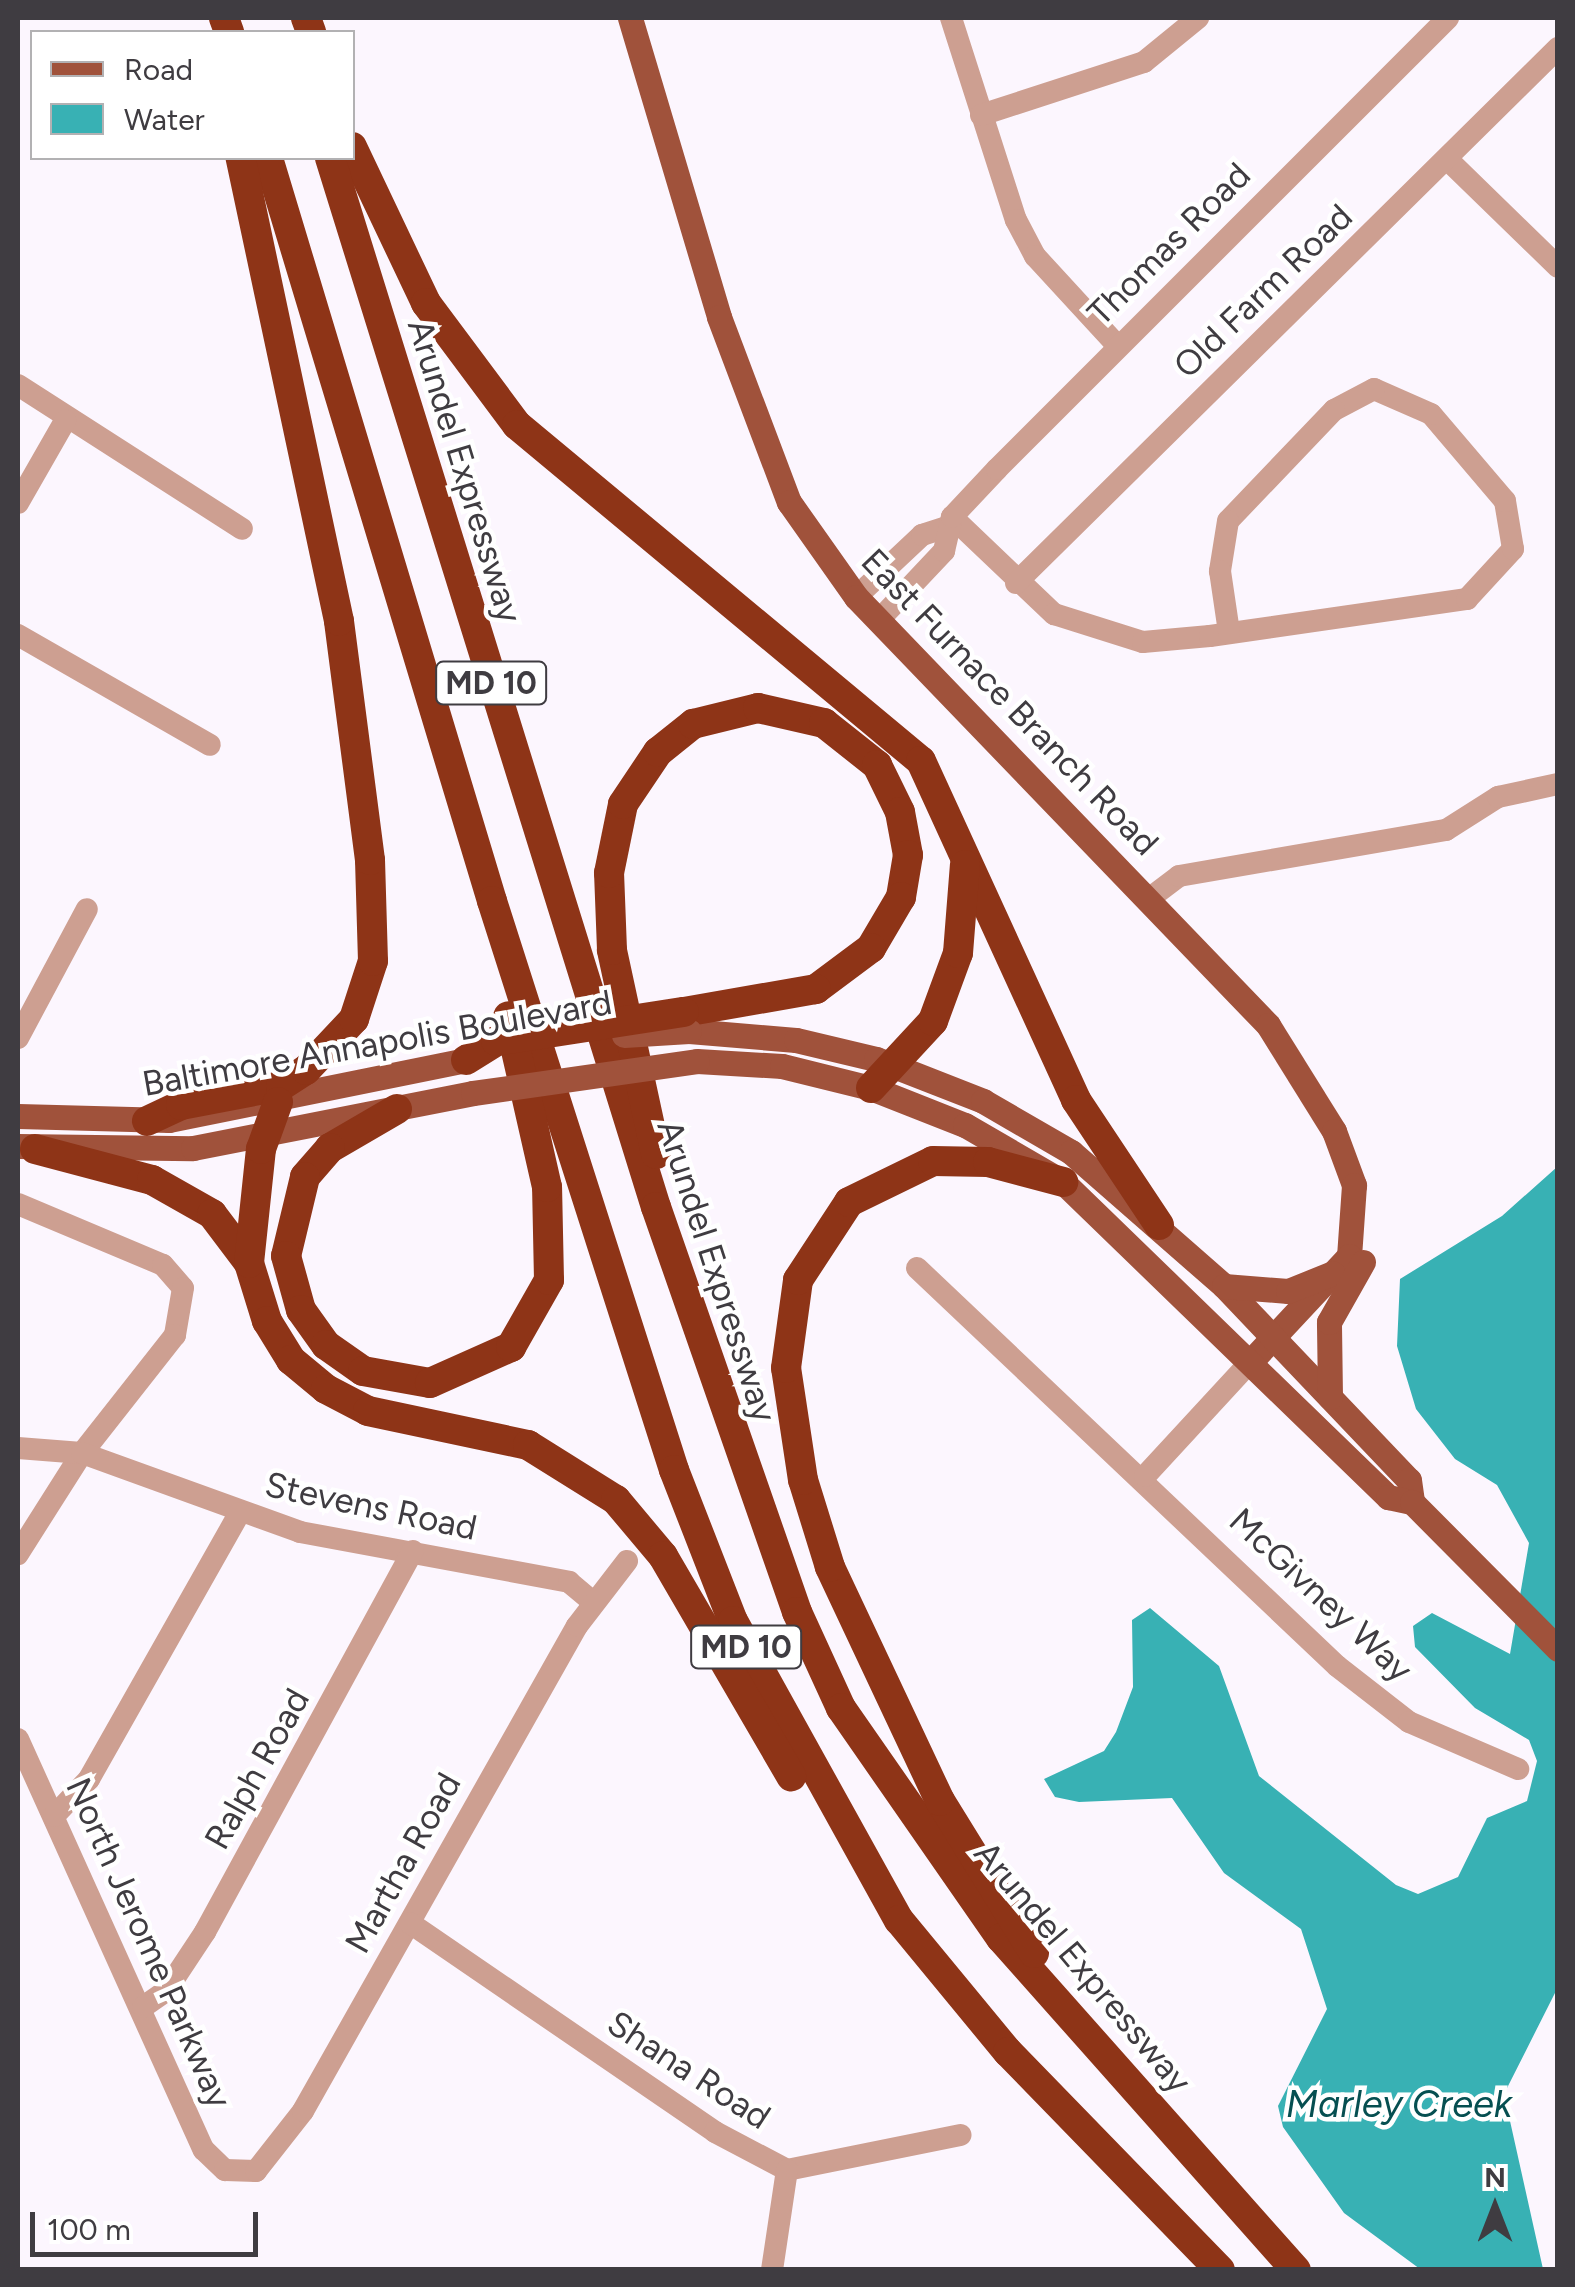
<!DOCTYPE html>
<html>
<head>
<meta charset="utf-8">
<style>
  body { margin:0 }
  #map { position:relative; width:1575px; height:2287px; overflow:hidden; background:#fcf6fe; font-family:Figtree,sans-serif }
  div>[style] { position:absolute }
  .water>* { inset:0; background:#38b1b4 }
  .minor>* { height:22px; margin:-11px; padding:0 11px; transform-origin:11px; border-radius:11px; background:#cd9f91 }
  .major>* { height:25px; margin:-12.5px; padding:0 12.5px; transform-origin:12.5px; border-radius:12.5px; background:#a0523b }
  .highway>* { height:30px; margin:-15px; padding:0 15px; transform-origin:15px; border-radius:15px; background:#8e3417 }
  .major-bridge>* { height:25px; margin:-12.5px; padding:0 12.5px; transform-origin:12.5px; border-radius:12.5px; background:#a0523b }
  .highway-bridge>* { height:30px; margin:-15px; padding:0 15px; transform-origin:15px; border-radius:15px; background:#8e3417 }
  span { translate:-50% -50%; white-space:nowrap; text-align:center; line-height:1.15; -webkit-text-stroke:9px #fff; paint-order:stroke }
  .shield-label span { padding:2px 8px; background:#fff; border:2px solid; border-radius:8px; -webkit-text-stroke-width:0 }
  .shield-label { font-size:32px; color:#3f3c41; font-weight:700 }
  .street-label { font-size:35px; color:#3f3c41 }
  .water-label { font-size:38px; color:#064f51; font-style:italic }
  .frame { position:absolute; inset:0; border:20px solid #3f3c41; pointer-events:none }
  .legend { position:absolute; left:30px; top:30px; width:325px; height:130px; box-sizing:border-box; background:#fff; border:2px solid #b2b1b3; margin:0; padding:12px 18px; list-style:none; font-size:30px; color:#3f3c41 }
  .legend li { display:flex; align-items:center; gap:20px; height:50px }
  .legend b { width:50px; border:2px solid #b2b1b3 }
  .north { position:absolute; left:1445px; top:2157px; width:100px; height:100px; -webkit-text-stroke:8px #fff; paint-order:stroke; rotate:0deg; font-size:28px; font-weight:700; line-height:40px; text-align:center; color:#3f3c41 }
  .north::after { content:''; display:block; margin:auto; width:35px; height:45px; background:#3f3c41; clip-path:polygon(50% 0,100% 100%,50% 72%,0 100%) }
  .scale { position:absolute; left:30px; top:2212px; width:228px; height:45px; box-sizing:border-box; border:5px solid #3f3c41; border-top:0; padding-left:12px; font-size:30px; line-height:35px; white-space:nowrap; color:#3f3c41; -webkit-text-stroke:8px #fff; paint-order:stroke }
</style>
</head>
<body>
<div id="map">
  <div class="water">
    <div style="clip-path:polygon(1557px 1167px,1557px 1989px,1504px 2094px,1543px 2269px,1420px 2269px,1344px 2213px,1283px 2127px,1278px 2106px,1327px 2009px,1301px 1929px,1224px 1873px,1172px 1798px,1079px 1802px,1055px 1797px,1044px 1779px,1104px 1751px,1116px 1732px,1133px 1687px,1132px 1620px,1150px 1608px,1219px 1666px,1259px 1776px,1396px 1885px,1418px 1894px,1458px 1877px,1487px 1818px,1527px 1801px,1537px 1761px,1529px 1740px,1475px 1708px,1415px 1647px,1413px 1626px,1432px 1613px,1510px 1654px,1529px 1543px,1497px 1485px,1455px 1459px,1416px 1409px,1397px 1346px,1400px 1279px,1502px 1216px)"></div>
  </div>
  <div class="minor">
    <div style="left:951px;top:18px;width:212px;rotate:72.2deg"></div>
    <div style="left:1016px;top:220px;width:41px;rotate:62.2deg"></div>
    <div style="left:1035px;top:256px;width:120px;rotate:47.4deg"></div>
    <div style="left:981px;top:115px;width:171px;rotate:-18deg"></div>
    <div style="left:1144px;top:62px;width:70px;rotate:-39.2deg"></div>
    <div style="left:1447px;top:159px;width:155px;rotate:44.2deg"></div>
    <div style="left:18px;top:385px;width:266px;rotate:32.7deg"></div>
    <div style="left:18px;top:503px;width:95px;rotate:-60.2deg"></div>
    <div style="left:952px;top:517px;width:141px;rotate:43.6deg"></div>
    <div style="left:1054px;top:614px;width:93px;rotate:17.5deg"></div>
    <div style="left:1143px;top:642px;width:67px;rotate:-5.1deg"></div>
    <div style="left:1210px;top:636px;width:260px;rotate:-8.2deg"></div>
    <div style="left:1467px;top:599px;width:68px;rotate:-47.4deg"></div>
    <div style="left:1513px;top:549px;width:49px;rotate:-99.5deg"></div>
    <div style="left:1505px;top:501px;width:114px;rotate:-130.4deg"></div>
    <div style="left:1431px;top:414px;width:62px;rotate:-156.3deg"></div>
    <div style="left:1374px;top:389px;width:45px;rotate:152.3deg"></div>
    <div style="left:1334px;top:410px;width:153px;rotate:133.7deg"></div>
    <div style="left:1228px;top:521px;width:51px;rotate:99.1deg"></div>
    <div style="left:1220px;top:571px;width:62px;rotate:81.6deg"></div>
    <div style="left:1016px;top:583px;width:762px;rotate:-44.63deg"></div>
    <div style="left:856px;top:597px;width:91px;rotate:-43.2deg"></div>
    <div style="left:922px;top:535px;width:26px;rotate:-18deg"></div>
    <div style="left:879px;top:620px;width:95px;rotate:-46.7deg"></div>
    <div style="left:944px;top:551px;width:35px;rotate:-77deg"></div>
    <div style="left:952px;top:517px;width:66px;rotate:-46.8deg"></div>
    <div style="left:997px;top:469px;width:638px;rotate:-45deg"></div>
    <div style="left:18px;top:635px;width:221px;rotate:29.8deg"></div>
    <div style="left:1150px;top:898px;width:36px;rotate:-37deg"></div>
    <div style="left:1179px;top:876px;width:271px;rotate:-9.8deg"></div>
    <div style="left:1446px;top:830px;width:62px;rotate:-32.4deg"></div>
    <div style="left:1498px;top:797px;width:61px;rotate:-12.2deg"></div>
    <div style="left:18px;top:1038px;width:146px;rotate:-61.9deg"></div>
    <div style="left:18px;top:1204px;width:157px;rotate:22.8deg"></div>
    <div style="left:163px;top:1265px;width:30px;rotate:49deg"></div>
    <div style="left:183px;top:1288px;width:48px;rotate:99.7deg"></div>
    <div style="left:175px;top:1335px;width:150px;rotate:128.2deg"></div>
    <div style="left:82px;top:1453px;width:120px;rotate:122.4deg"></div>
    <div style="left:917px;top:1268px;width:579px;rotate:43.46deg"></div>
    <div style="left:1337px;top:1666px;width:91px;rotate:37.9deg"></div>
    <div style="left:1409px;top:1722px;width:119px;rotate:23.3deg"></div>
    <div style="left:18px;top:1448px;width:64px;rotate:4.5deg"></div>
    <div style="left:82px;top:1453px;width:232px;rotate:19.9deg"></div>
    <div style="left:300px;top:1532px;width:274px;rotate:10.5deg"></div>
    <div style="left:569px;top:1582px;width:31px;rotate:40deg"></div>
    <div style="left:1145px;top:1476px;width:159px;rotate:-47.3deg"></div>
    <div style="left:18px;top:1739px;width:451px;rotate:65.7deg"></div>
    <div style="left:204px;top:2150px;width:29px;rotate:44deg"></div>
    <div style="left:225px;top:2170px;width:31px;rotate:2deg"></div>
    <div style="left:256px;top:2171px;width:76px;rotate:-51.9deg"></div>
    <div style="left:303px;top:2111px;width:557px;rotate:-60.54deg"></div>
    <div style="left:577px;top:1626px;width:82px;rotate:-52.4deg"></div>
    <div style="left:54px;top:1816px;width:51px;rotate:-46.6deg"></div>
    <div style="left:89px;top:1779px;width:305px;rotate:-60.5deg"></div>
    <div style="left:410px;top:1923px;width:370px;rotate:34.4deg"></div>
    <div style="left:715px;top:2132px;width:81px;rotate:27.8deg"></div>
    <div style="left:787px;top:2170px;width:177px;rotate:-11.4deg"></div>
    <div style="left:143px;top:2007px;width:28px;rotate:-35deg"></div>
    <div style="left:166px;top:1991px;width:71px;rotate:-56.5deg"></div>
    <div style="left:205px;top:1932px;width:434px;rotate:-61.4deg"></div>
    <div style="left:772px;top:2270px;width:101px;rotate:-81.5deg"></div>
  </div>
  <div class="major">
    <div style="left:630px;top:18px;width:312px;rotate:73.4deg"></div>
    <div style="left:719px;top:317px;width:198px;rotate:69.3deg"></div>
    <div style="left:789px;top:502px;width:116px;rotate:54.8deg"></div>
    <div style="left:856px;top:597px;width:594px;rotate:46.09deg"></div>
    <div style="left:1268px;top:1025px;width:125px;rotate:58.1deg"></div>
    <div style="left:1334px;top:1131px;width:58px;rotate:69.7deg"></div>
    <div style="left:1354px;top:1185px;width:71px;rotate:94deg"></div>
    <div style="left:1349px;top:1256px;width:141px;rotate:133deg"></div>
    <div style="left:689px;top:1031px;width:107px;rotate:4.8deg"></div>
    <div style="left:796px;top:1040px;width:82px;rotate:13.4deg"></div>
    <div style="left:876px;top:1059px;width:115px;rotate:21.4deg"></div>
    <div style="left:983px;top:1101px;width:102px;rotate:30.1deg"></div>
    <div style="left:1071px;top:1152px;width:203px;rotate:41.2deg"></div>
    <div style="left:1224px;top:1286px;width:268px;rotate:46.4deg"></div>
    <div style="left:1409px;top:1480px;width:22px;rotate:82deg"></div>
    <div style="left:697px;top:1061px;width:85px;rotate:3.4deg"></div>
    <div style="left:782px;top:1066px;width:92px;rotate:13.9deg"></div>
    <div style="left:871px;top:1088px;width:101px;rotate:21.5deg"></div>
    <div style="left:965px;top:1125px;width:113px;rotate:30.2deg"></div>
    <div style="left:1063px;top:1182px;width:453px;rotate:44.1deg"></div>
    <div style="left:1388px;top:1497px;width:25px;rotate:12deg"></div>
    <div style="left:1412px;top:1502px;width:207px;rotate:45.2deg"></div>
    <div style="left:18px;top:1116px;width:151px;rotate:1.5deg"></div>
    <div style="left:169px;top:1120px;width:303px;rotate:-11.4deg"></div>
    <div style="left:18px;top:1146px;width:175px;rotate:0.7deg"></div>
    <div style="left:193px;top:1148px;width:285px;rotate:-11.1deg"></div>
    <div style="left:1224px;top:1286px;width:64px;rotate:4.5deg"></div>
    <div style="left:1288px;top:1291px;width:48px;rotate:-21.8deg"></div>
    <div style="left:1330px;top:1397px;width:75px;rotate:-90.8deg"></div>
    <div style="left:1329px;top:1322px;width:69px;rotate:-60.5deg"></div>
  </div>
  <div class="highway">
    <div style="left:224px;top:18px;width:15px;rotate:70deg"></div>
    <div style="left:306px;top:18px;width:15px;rotate:70deg"></div>
    <div style="left:352px;top:147px;width:173px;rotate:64.6deg"></div>
    <div style="left:426px;top:303px;width:152px;rotate:53.3deg"></div>
    <div style="left:517px;top:425px;width:525px;rotate:39.75deg"></div>
    <div style="left:921px;top:761px;width:373px;rotate:65.4deg"></div>
    <div style="left:1076px;top:1100px;width:150px;rotate:56.4deg"></div>
    <div style="left:268px;top:158px;width:776px;rotate:73.22deg"></div>
    <div style="left:492px;top:901px;width:597px;rotate:72.26deg"></div>
    <div style="left:674px;top:1470px;width:162px;rotate:68.7deg"></div>
    <div style="left:733px;top:1621px;width:342px;rotate:61deg"></div>
    <div style="left:899px;top:1920px;width:171px;rotate:50.5deg"></div>
    <div style="left:1008px;top:2052px;width:304px;rotate:45.8deg"></div>
    <div style="left:330px;top:158px;width:1098px;rotate:72.74deg"></div>
    <div style="left:656px;top:1207px;width:429px;rotate:70.8deg"></div>
    <div style="left:797px;top:1612px;width:106px;rotate:65.4deg"></div>
    <div style="left:841px;top:1708px;width:280px;rotate:55.2deg"></div>
    <div style="left:1001px;top:1938px;width:444px;rotate:48.4deg"></div>
    <div style="left:871px;top:1088px;width:91px;rotate:-47.2deg"></div>
    <div style="left:933px;top:1021px;width:72px;rotate:-69.8deg"></div>
    <div style="left:958px;top:953px;width:88px;rotate:-85.5deg"></div>
    <div style="left:397px;top:1109px;width:78px;rotate:149.8deg"></div>
    <div style="left:330px;top:1148px;width:38px;rotate:131deg"></div>
    <div style="left:305px;top:1177px;width:81px;rotate:103.5deg"></div>
    <div style="left:286px;top:1256px;width:56px;rotate:74.5deg"></div>
    <div style="left:301px;top:1310px;width:43px;rotate:54.5deg"></div>
    <div style="left:326px;top:1345px;width:45px;rotate:35.1deg"></div>
    <div style="left:363px;top:1371px;width:68px;rotate:10.2deg"></div>
    <div style="left:430px;top:1383px;width:89px;rotate:-24deg"></div>
    <div style="left:511px;top:1347px;width:77px;rotate:-60.4deg"></div>
    <div style="left:549px;top:1280px;width:93px;rotate:-91.2deg"></div>
    <div style="left:547px;top:1187px;width:175px;rotate:-102.8deg"></div>
    <div style="left:147px;top:1121px;width:38px;rotate:-25deg"></div>
    <div style="left:181px;top:1105px;width:102px;rotate:-10.8deg"></div>
    <div style="left:281px;top:1086px;width:30px;rotate:-33deg"></div>
    <div style="left:306px;top:1070px;width:70px;rotate:-46.7deg"></div>
    <div style="left:354px;top:1019px;width:61px;rotate:-71.9deg"></div>
    <div style="left:373px;top:961px;width:101px;rotate:-91.7deg"></div>
    <div style="left:370px;top:860px;width:241px;rotate:-97.4deg"></div>
    <div style="left:339px;top:621px;width:473px;rotate:-102deg"></div>
    <div style="left:35px;top:1149px;width:121px;rotate:14.8deg"></div>
    <div style="left:152px;top:1180px;width:69px;rotate:29.5deg"></div>
    <div style="left:212px;top:1214px;width:61px;rotate:52.9deg"></div>
    <div style="left:249px;top:1263px;width:61px;rotate:72.8deg"></div>
    <div style="left:267px;top:1321px;width:46px;rotate:58.4deg"></div>
    <div style="left:291px;top:1360px;width:45px;rotate:39.6deg"></div>
    <div style="left:326px;top:1389px;width:47px;rotate:27.6deg"></div>
    <div style="left:368px;top:1411px;width:164px;rotate:12deg"></div>
    <div style="left:528px;top:1445px;width:104px;rotate:32deg"></div>
    <div style="left:616px;top:1500px;width:73px;rotate:50deg"></div>
    <div style="left:663px;top:1556px;width:255px;rotate:59.8deg"></div>
    <div style="left:656px;top:1154px;width:209px;rotate:-102.2deg"></div>
    <div style="left:612px;top:950px;width:77px;rotate:-92.2deg"></div>
    <div style="left:609px;top:873px;width:70px;rotate:-78.5deg"></div>
    <div style="left:623px;top:804px;width:63px;rotate:-56.1deg"></div>
    <div style="left:658px;top:752px;width:45px;rotate:-38.7deg"></div>
    <div style="left:693px;top:724px;width:67px;rotate:-13.8deg"></div>
    <div style="left:758px;top:708px;width:68px;rotate:12.8deg"></div>
    <div style="left:824px;top:723px;width:68px;rotate:38.4deg"></div>
    <div style="left:877px;top:765px;width:52px;rotate:63.9deg"></div>
    <div style="left:900px;top:812px;width:44px;rotate:79.5deg"></div>
    <div style="left:908px;top:855px;width:43px;rotate:99.5deg"></div>
    <div style="left:901px;top:897px;width:59px;rotate:120.5deg"></div>
    <div style="left:871px;top:948px;width:69px;rotate:143.3deg"></div>
    <div style="left:816px;top:989px;width:134px;rotate:170.1deg"></div>
    <div style="left:249px;top:1263px;width:115px;rotate:-84deg"></div>
    <div style="left:261px;top:1149px;width:50px;rotate:-70.1deg"></div>
    <div style="left:1034px;top:1953px;width:179px;rotate:-121.7deg"></div>
    <div style="left:940px;top:1801px;width:259px;rotate:-115.2deg"></div>
    <div style="left:830px;top:1567px;width:91px;rotate:-107.2deg"></div>
    <div style="left:803px;top:1480px;width:113px;rotate:-98.6deg"></div>
    <div style="left:786px;top:1368px;width:89px;rotate:-82.2deg"></div>
    <div style="left:798px;top:1280px;width:93px;rotate:-56.8deg"></div>
    <div style="left:849px;top:1202px;width:93px;rotate:-26deg"></div>
    <div style="left:933px;top:1161px;width:55px;rotate:1deg"></div>
    <div style="left:988px;top:1162px;width:78px;rotate:14.9deg"></div>
  </div>
  <div class="major-bridge">
    <div style="left:624px;top:1035px;width:65px;rotate:-3.5deg"></div>
    <div style="left:473px;top:1093px;width:226px;rotate:-8.1deg"></div>
  </div>
  <div class="highway-bridge">
    <div style="left:466px;top:1060px;width:36px;rotate:-32deg"></div>
    <div style="left:496px;top:1041px;width:190px;rotate:-8.8deg"></div>
  </div>
  <div class="shield-label">
    <span style="left:491px;top:683px">MD 10</span>
    <span style="left:746px;top:1647px">MD 10</span>
  </div>
  <div class="street-label">
    <span style="left:1169px;top:244px;rotate:-45deg">Thomas Road</span>
    <span style="left:1263px;top:291px;rotate:-44deg">Old Farm Road</span>
    <span style="left:465px;top:471px;rotate:73deg">Arundel Expressway</span>
    <span style="left:1010px;top:702px;rotate:46deg">East Furnace Branch Road</span>
    <span style="left:377px;top:1043px;rotate:-10deg">Baltimore Annapolis Boulevard</span>
    <span style="left:717px;top:1271px;rotate:72deg">Arundel Expressway</span>
    <span style="left:371px;top:1506px;rotate:12deg">Stevens Road</span>
    <span style="left:1321px;top:1595px;rotate:43deg">McGivney Way</span>
    <span style="left:257px;top:1769px;rotate:-61deg">Ralph Road</span>
    <span style="left:403px;top:1863px;rotate:-61deg">Martha Road</span>
    <span style="left:149px;top:1943px;rotate:66deg">North Jerome Parkway</span>
    <span style="left:1083px;top:1967px;rotate:50deg">Arundel Expressway</span>
    <span style="left:689px;top:2070px;rotate:33deg">Shana Road</span>
  </div>
  <div class="water-label">
    <span style="left:1399px;top:2105px">Marley Creek</span>
  </div>
  <div class="frame"></div>
  <ul class="legend">
  <li><b style="height:12px;background:#a0523b"></b>Road</li>
  <li><b style="height:28px;background:#38b1b4"></b>Water</li>
  </ul>
  <div class="north">N</div>
  <div class="scale">100 m</div>
</div>
</body>
</html>
